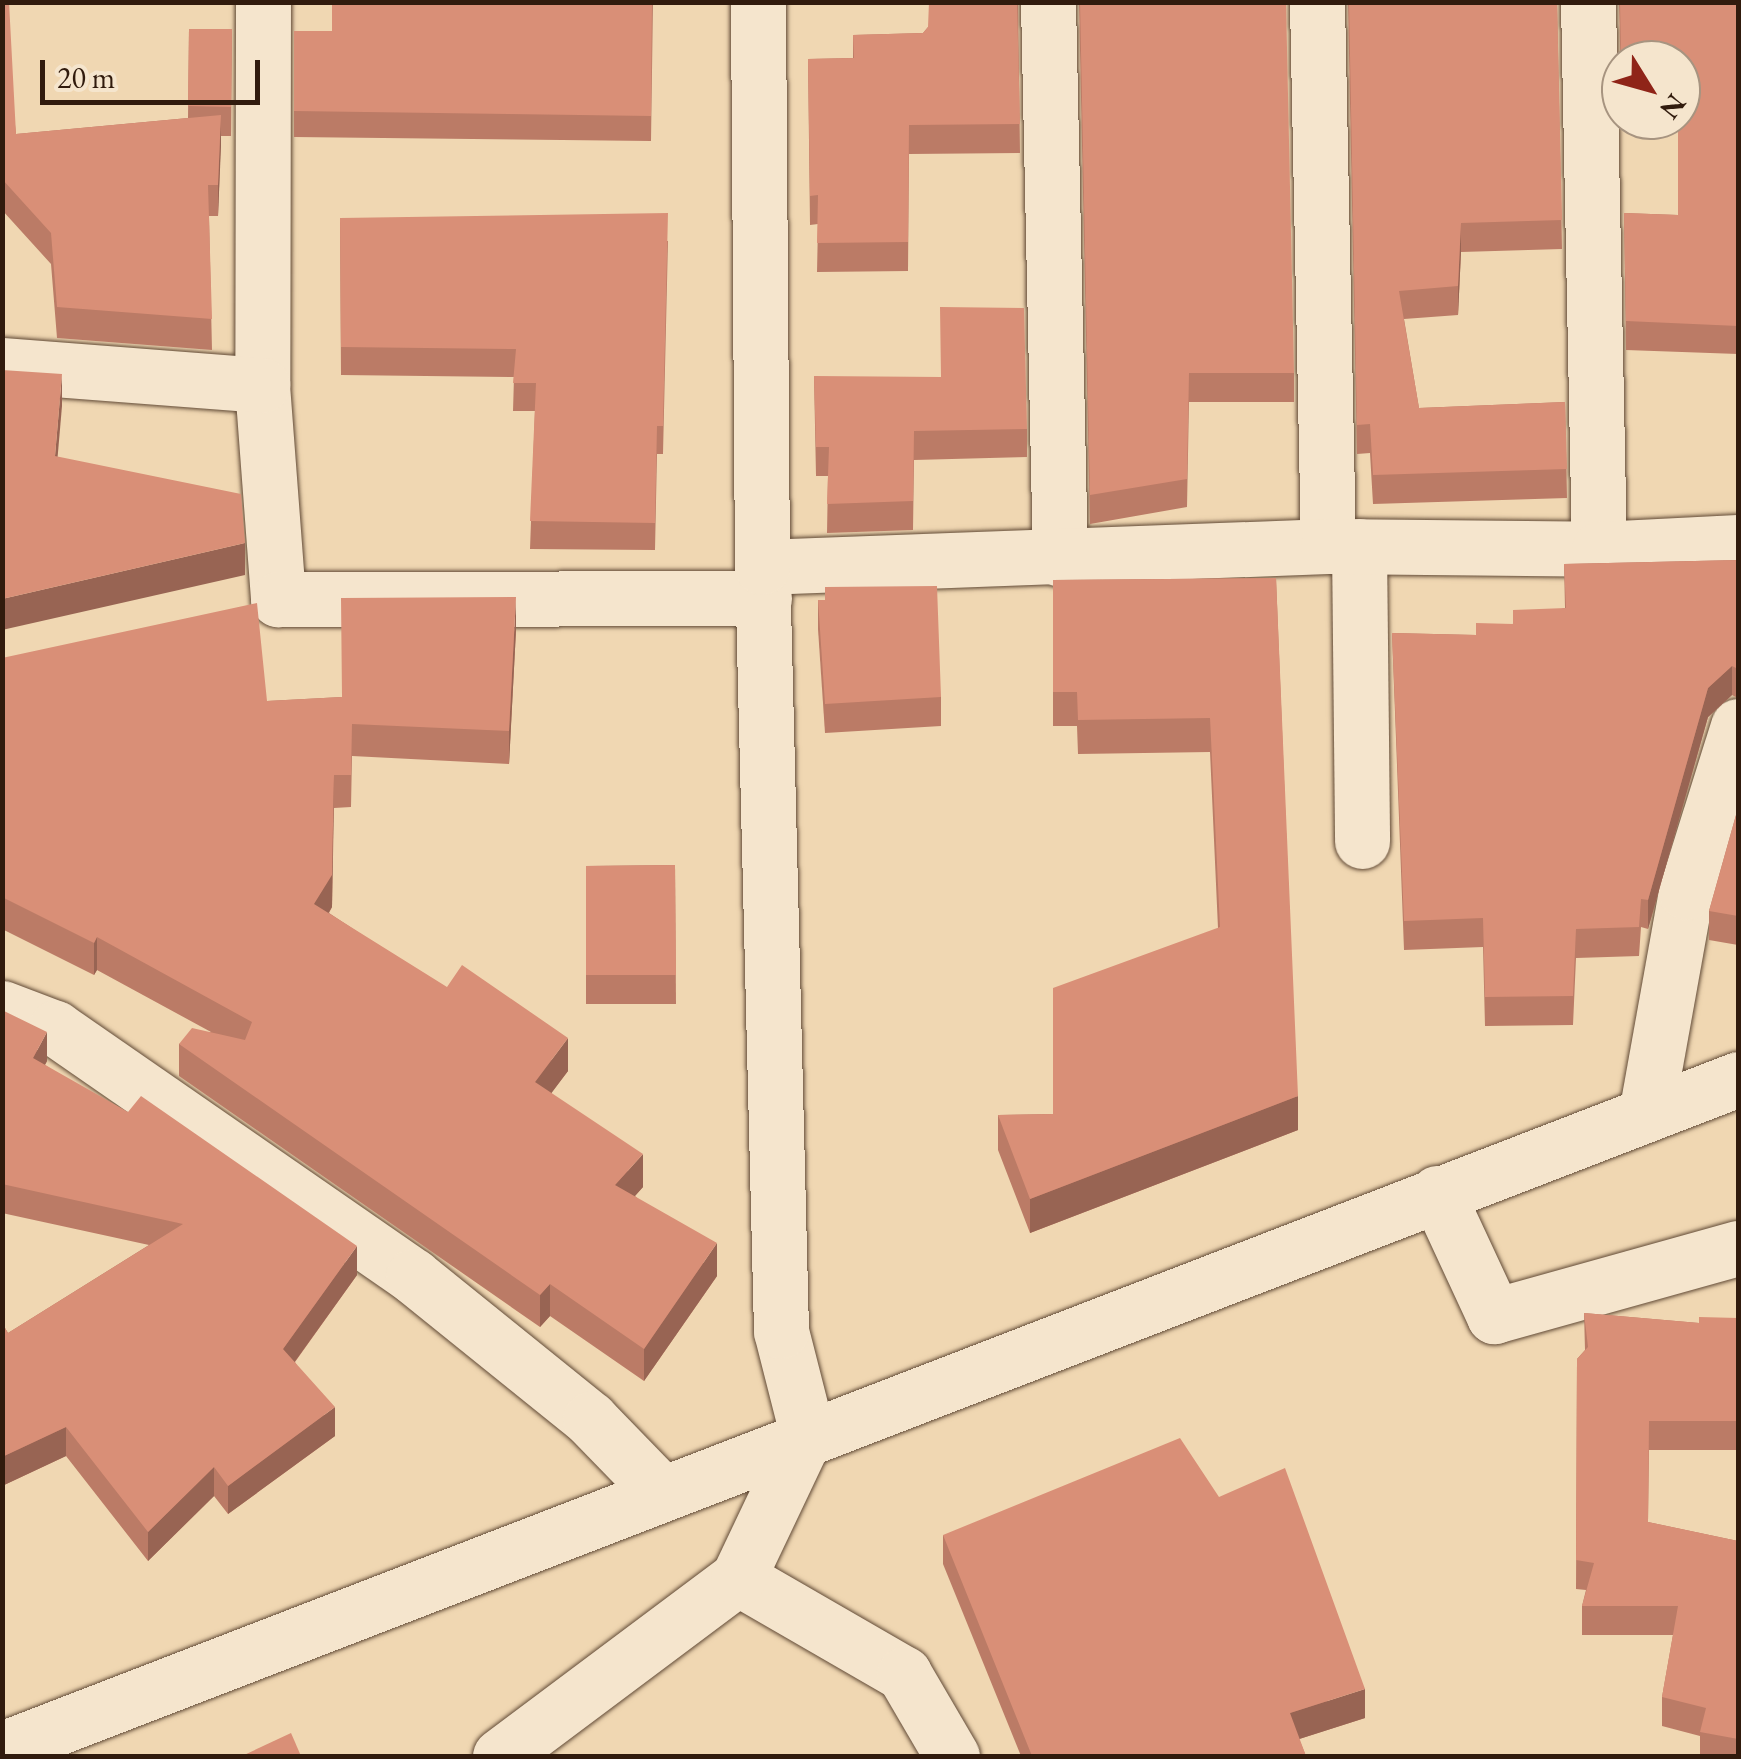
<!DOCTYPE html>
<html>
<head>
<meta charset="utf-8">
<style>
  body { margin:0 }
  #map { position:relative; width:1741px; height:1759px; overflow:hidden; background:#f0d7b2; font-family:"EB Garamond",serif }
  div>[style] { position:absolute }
  .roads { filter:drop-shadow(0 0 2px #614a36) drop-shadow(0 0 2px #614a36) }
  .minor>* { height:55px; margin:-27.5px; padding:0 27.5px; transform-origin:27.5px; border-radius:27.5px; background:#f5e5cd }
  .tertiary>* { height:55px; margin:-27.5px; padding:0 27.5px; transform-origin:27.5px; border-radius:27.5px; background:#f5e5cd }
  .wall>* { inset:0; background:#bb7b66 }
  .shaded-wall>* { inset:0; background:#986453 }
  .building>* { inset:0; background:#d98f77 }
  span { translate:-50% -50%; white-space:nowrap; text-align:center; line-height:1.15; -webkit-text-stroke:10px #f5e5cd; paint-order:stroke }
  .frame { position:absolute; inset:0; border:5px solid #311b0d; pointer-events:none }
  .north { position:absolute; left:1601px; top:40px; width:100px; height:100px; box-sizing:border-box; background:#f5e5cd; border:2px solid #a79480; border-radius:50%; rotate:127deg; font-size:28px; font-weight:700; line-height:40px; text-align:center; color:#311b0d }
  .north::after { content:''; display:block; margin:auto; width:35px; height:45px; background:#8f2418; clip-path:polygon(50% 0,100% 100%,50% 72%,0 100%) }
  .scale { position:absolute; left:40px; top:60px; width:220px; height:45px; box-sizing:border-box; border:5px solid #311b0d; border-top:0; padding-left:12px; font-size:30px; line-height:35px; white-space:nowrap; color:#311b0d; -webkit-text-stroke:8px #f5e5cd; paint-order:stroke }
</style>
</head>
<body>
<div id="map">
  <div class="roads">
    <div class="minor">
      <div style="left:263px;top:2px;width:383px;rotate:90.1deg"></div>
      <div style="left:262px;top:385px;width:215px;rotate:85.7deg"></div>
      <div style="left:278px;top:599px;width:486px;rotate:-0.1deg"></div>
      <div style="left:1048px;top:2px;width:557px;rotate:88.77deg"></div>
      <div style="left:1317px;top:2px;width:544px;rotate:88.84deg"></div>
      <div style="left:1588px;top:2px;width:547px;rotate:88.85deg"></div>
      <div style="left:2px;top:365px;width:261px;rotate:4.4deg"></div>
      <div style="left:1359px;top:546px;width:295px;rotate:89.4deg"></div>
      <div style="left:762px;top:567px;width:566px;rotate:-2.12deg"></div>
      <div style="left:1328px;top:546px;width:271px;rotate:0.6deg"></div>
      <div style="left:1599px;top:549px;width:139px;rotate:-2.9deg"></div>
      <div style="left:2px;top:1008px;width:57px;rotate:20.7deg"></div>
      <div style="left:55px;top:1028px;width:436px;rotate:34.7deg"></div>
      <div style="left:413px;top:1276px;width:228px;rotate:38.9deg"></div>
      <div style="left:590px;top:1419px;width:103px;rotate:45.8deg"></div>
      <div style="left:1646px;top:1114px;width:226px;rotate:-79.8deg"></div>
      <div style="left:1686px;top:892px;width:174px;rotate:-72.6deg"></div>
      <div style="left:1437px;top:1193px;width:136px;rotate:65.1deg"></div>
      <div style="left:1494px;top:1316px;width:253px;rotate:-15.6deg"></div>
      <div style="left:738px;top:1578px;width:192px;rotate:30deg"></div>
      <div style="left:904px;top:1674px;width:95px;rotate:59.7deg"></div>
      <div style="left:500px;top:1756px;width:297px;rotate:-36.8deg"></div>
      <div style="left:738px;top:1578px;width:161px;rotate:-64.6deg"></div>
      <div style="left:807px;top:1433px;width:105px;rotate:-104.3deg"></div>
      <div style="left:781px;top:1331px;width:764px;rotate:-91.42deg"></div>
      <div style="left:762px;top:567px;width:565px;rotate:-90.41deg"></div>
    </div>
    <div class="tertiary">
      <div style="left:2px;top:1749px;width:1861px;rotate:-21.1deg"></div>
    </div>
  </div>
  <div class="wall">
    <div style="clip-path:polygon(2px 2px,16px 134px,188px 118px,189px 29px,232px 29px,231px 136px,221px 136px,218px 216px,209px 216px,212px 350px,57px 338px,51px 264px,2px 210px)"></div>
    <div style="clip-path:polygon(653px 2px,651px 141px,294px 137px,294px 31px,332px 31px)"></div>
    <div style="clip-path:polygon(1018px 2px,1020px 153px,909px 154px,908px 271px,817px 272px,818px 224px,810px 225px,808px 59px,853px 58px,853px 35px,923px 33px,928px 27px)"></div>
    <div style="clip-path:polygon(1079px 2px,1294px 373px,1294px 402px,1189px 402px,1187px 507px,1090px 524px)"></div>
    <div style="clip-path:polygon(1348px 2px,1557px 2px,1562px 249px,1461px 252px,1458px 315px,1404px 319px,1419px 408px,1565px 402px,1567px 498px,1373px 504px,1370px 453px,1357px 454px)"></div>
    <div style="clip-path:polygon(1619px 2px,1738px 2px,1738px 354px,1626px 350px,1624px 213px,1678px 215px,1681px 60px,1621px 60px,1621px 85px)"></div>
    <div style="clip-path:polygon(340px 218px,668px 241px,663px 454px,657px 454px,655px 550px,530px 549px,535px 411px,513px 411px,514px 377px,341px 375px)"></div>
    <div style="clip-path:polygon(814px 376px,1027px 429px,1027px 457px,914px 460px,913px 530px,827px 533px,828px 476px,816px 476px)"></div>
    <div style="clip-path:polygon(1738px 560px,1738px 698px,1732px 695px,1708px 717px,1648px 929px,1641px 927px,1639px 956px,1576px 958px,1573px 1025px,1485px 1026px,1483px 947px,1404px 950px,1392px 633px,1476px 635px,1565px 608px,1564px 564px)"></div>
    <div style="clip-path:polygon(1276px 578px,1298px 1130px,1030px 1233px,998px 1150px,998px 1115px,1053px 1114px,1218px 928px,1210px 752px,1078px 754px,1077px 726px,1053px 726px,1053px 580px)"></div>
    <div style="clip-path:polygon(818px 600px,825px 600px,941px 697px,941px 726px,825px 733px,818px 629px)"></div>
    <div style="clip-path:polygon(516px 630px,509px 764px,352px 756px,351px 807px,334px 808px,332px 907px,329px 913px,568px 1071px,551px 1093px,643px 1187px,635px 1196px,717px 1276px,644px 1381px,550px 1316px,540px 1327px,179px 1076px,179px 1044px,211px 1032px,97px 970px,94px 975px,2px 929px,2px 658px,267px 701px,342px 697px)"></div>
    <div style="clip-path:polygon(1738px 808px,1738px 945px,1709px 940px,1709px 911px)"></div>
    <div style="clip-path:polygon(675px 865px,676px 1004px,586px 1004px,586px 866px)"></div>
    <div style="clip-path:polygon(2px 1010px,47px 1061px,45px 1065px,357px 1275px,295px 1362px,335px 1436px,228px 1514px,214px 1496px,148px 1561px,66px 1456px,2px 1486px,2px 1323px,8px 1333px,149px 1245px,2px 1213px)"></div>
    <div style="clip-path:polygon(1584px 1313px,1699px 1323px,1738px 1318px,1738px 1450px,1649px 1450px,1648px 1522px,1738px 1541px,1738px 1756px,1700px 1756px,1700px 1736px,1662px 1726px,1662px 1697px,1673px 1635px,1582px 1635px,1582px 1606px,1586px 1590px,1576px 1589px,1577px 1359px,1585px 1350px)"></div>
    <div style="clip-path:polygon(943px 1535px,1365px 1718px,1299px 1739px,1306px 1756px,1021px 1756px,943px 1564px)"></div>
  </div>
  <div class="shaded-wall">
    <div style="clip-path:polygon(221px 115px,221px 146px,218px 216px,218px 185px)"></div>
    <div style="clip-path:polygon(1461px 223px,1461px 252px,1458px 315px,1458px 286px)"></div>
    <div style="clip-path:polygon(62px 374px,62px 406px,55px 487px,55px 456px)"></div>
    <div style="clip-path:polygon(245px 543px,245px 575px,2px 630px,2px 599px)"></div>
    <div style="clip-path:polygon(516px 597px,516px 630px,509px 764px,509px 731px)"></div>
    <div style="clip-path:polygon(1732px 666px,1732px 695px,1708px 717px,1648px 929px,1648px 900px,1708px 688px)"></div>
    <div style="clip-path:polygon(334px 775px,332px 907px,314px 936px,314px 904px)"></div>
    <div style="clip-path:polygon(97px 937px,97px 970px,94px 975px,94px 943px)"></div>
    <div style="clip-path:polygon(47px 1032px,47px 1061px,33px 1087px,33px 1058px)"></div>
    <div style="clip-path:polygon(568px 1038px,568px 1071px,535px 1115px,535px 1082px)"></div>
    <div style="clip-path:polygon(1298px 1096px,1298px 1130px,1030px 1233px,1030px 1199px)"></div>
    <div style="clip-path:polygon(643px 1154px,643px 1187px,615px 1218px,615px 1185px)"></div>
    <div style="clip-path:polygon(717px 1243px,717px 1276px,644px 1381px,644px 1349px)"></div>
    <div style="clip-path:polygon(357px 1246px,357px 1275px,283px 1378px,283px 1349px)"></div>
    <div style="clip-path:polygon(550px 1284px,550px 1316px,540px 1327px,540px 1295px)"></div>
    <div style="clip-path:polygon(335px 1407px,335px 1436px,228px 1514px,228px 1486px)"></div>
    <div style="clip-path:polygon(66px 1427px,66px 1456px,2px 1486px,2px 1457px)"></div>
    <div style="clip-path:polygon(214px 1467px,214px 1496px,148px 1561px,148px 1532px)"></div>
    <div style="clip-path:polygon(1365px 1689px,1365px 1718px,1290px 1742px,1290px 1713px)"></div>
  </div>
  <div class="building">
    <div style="clip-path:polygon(2px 2px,9px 2px,16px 134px,221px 115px,218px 185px,208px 185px,212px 319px,57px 307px,51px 233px,2px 179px)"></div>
    <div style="clip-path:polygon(332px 2px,652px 2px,651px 116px,294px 111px,294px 31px,332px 31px)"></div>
    <div style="clip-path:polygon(929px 2px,1017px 2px,1020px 124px,909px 125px,908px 242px,817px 243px,818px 195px,810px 196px,808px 59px,854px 58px,853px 35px,923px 33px,928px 27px)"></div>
    <div style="clip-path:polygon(1080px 2px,1286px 2px,1294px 373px,1189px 373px,1187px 479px,1090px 495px)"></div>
    <div style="clip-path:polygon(1349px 2px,1557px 2px,1562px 220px,1461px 223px,1458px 286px,1399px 291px,1419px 408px,1565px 402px,1567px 469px,1373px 475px,1370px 424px,1357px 425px)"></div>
    <div style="clip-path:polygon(1620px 2px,1738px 2px,1738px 326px,1626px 321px,1624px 213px,1678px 215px,1678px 120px,1681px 120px,1681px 60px,1677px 60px,1677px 52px,1621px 56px)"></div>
    <div style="clip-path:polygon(189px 29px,232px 29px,231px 107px,188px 106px)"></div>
    <div style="clip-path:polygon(668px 213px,663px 426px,657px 426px,655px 523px,530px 521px,536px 383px,513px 383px,516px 349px,341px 347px,340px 218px)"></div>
    <div style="clip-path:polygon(940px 307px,1024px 308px,1027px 429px,914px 431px,913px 501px,827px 504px,829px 447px,816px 447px,814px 376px,941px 377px)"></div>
    <div style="clip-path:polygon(2px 370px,62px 374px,55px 456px,241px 494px,245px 543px,2px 599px)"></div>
    <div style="clip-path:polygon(1738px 560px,1738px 669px,1732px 666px,1708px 688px,1648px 900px,1641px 899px,1639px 927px,1576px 929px,1573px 996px,1485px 997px,1483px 918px,1404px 921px,1392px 633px,1476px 635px,1476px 623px,1513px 624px,1513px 610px,1566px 608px,1564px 564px)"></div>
    <div style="clip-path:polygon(1276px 578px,1298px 1096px,1030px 1199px,998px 1115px,1053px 1114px,1053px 988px,1220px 927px,1210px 718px,1078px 720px,1077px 692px,1053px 692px,1053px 580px)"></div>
    <div style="clip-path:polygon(937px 586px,941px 697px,825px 704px,818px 600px,825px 600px,825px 587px)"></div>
    <div style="clip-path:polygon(516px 597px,509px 731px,352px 724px,351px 775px,334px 775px,332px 875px,314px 904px,447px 987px,462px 965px,568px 1038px,535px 1082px,643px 1154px,615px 1185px,717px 1243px,644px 1349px,550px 1284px,540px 1295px,179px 1044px,192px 1028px,245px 1040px,252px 1022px,97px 937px,94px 943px,2px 897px,2px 658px,257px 603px,267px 701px,342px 697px,341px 598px)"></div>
    <div style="clip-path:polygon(1738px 808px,1738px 916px,1709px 911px)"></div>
    <div style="clip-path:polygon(675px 865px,676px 975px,586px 975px,586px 866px)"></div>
    <div style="clip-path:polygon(2px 1010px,47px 1032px,33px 1058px,128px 1112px,141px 1096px,357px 1246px,283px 1349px,335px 1407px,228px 1486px,214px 1467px,148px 1532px,66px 1427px,2px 1457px,2px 1323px,8px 1333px,183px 1224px,2px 1184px)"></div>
    <div style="clip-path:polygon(1584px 1313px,1699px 1323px,1699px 1317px,1738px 1318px,1738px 1421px,1649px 1421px,1648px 1522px,1738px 1541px,1738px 1739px,1700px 1732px,1706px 1708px,1662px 1697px,1678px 1606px,1582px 1606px,1594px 1563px,1576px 1560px,1577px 1359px,1588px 1347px)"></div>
    <div style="clip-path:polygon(1180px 1438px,1219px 1497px,1285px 1468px,1365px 1689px,1290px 1713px,1306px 1756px,1032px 1756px,943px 1535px)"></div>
    <div style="clip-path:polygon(291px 1733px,301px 1756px,242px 1756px)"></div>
  </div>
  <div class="frame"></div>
  <div class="north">N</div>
  <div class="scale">20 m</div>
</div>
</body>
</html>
